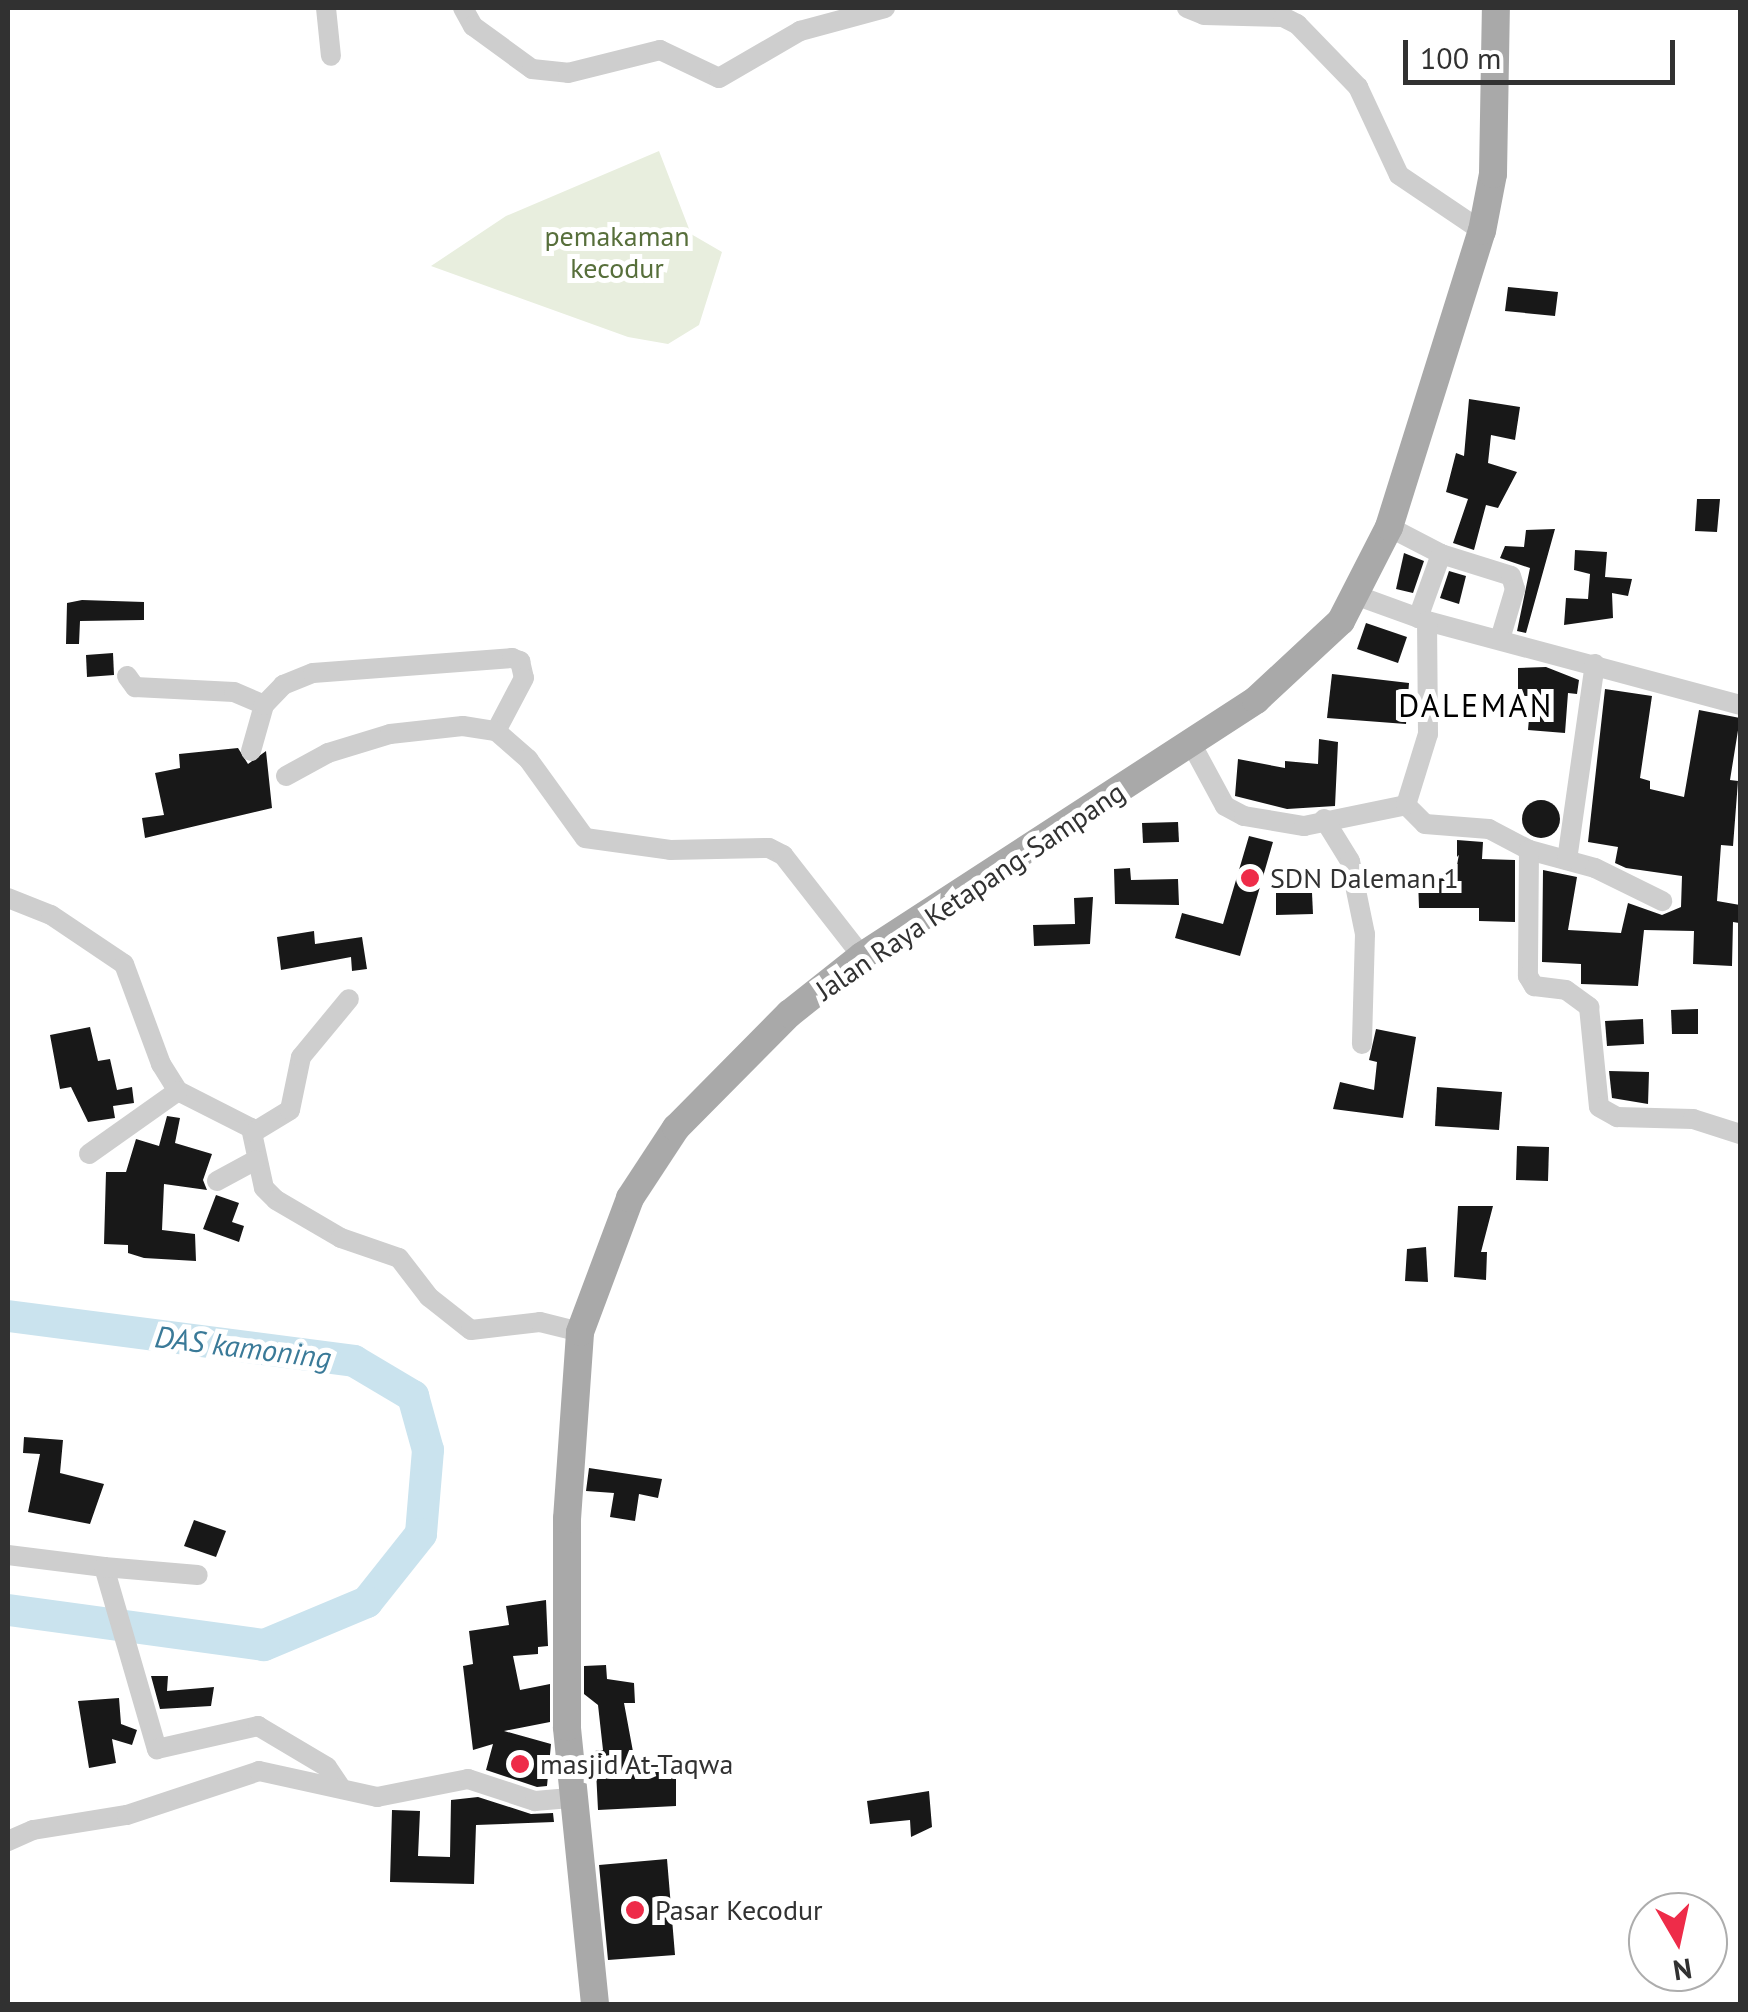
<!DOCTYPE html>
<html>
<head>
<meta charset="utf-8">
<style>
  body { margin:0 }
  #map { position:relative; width:1748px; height:2012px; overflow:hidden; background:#fff; font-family:"PT Sans",sans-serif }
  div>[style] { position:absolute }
  .green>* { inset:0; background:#e8eede }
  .river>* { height:32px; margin:-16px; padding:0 16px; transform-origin:16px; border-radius:16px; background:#cae3ee }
  .building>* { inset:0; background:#181818 }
  .round { border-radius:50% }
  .minor>* { height:20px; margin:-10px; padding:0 10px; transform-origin:10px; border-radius:10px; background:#cecece }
  .major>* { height:28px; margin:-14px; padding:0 14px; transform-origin:14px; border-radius:14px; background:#a9a9a9 }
  .dots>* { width:28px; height:28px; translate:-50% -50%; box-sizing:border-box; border:5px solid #fff; border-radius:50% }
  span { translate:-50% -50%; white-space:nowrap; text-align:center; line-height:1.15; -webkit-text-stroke:10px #fff; paint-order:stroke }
  .park-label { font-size:28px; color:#576f3b }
  .poi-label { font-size:28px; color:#313131 }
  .left { translate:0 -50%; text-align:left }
  .street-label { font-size:28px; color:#313131 }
  .water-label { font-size:30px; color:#3a7a98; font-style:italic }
  .quarter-label { font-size:32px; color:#000; letter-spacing:2.5px }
  .frame { position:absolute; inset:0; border:10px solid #313131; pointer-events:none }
  .north { position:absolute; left:1628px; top:1892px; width:100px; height:100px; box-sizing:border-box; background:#fff; border:2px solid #adadad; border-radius:50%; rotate:171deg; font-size:28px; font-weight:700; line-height:40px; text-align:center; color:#313131 }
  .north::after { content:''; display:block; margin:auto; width:35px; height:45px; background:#ee2c49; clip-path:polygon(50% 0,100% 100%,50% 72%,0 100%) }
  .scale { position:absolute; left:1403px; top:40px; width:272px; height:45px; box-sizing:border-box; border:5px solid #313131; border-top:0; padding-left:12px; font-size:30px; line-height:35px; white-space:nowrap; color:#313131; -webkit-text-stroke:8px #fff; paint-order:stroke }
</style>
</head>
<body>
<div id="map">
  <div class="green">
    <div style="clip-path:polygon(659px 151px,691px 234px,722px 252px,699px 325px,668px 344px,628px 337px,431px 266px,506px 216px)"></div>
  </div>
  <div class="river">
    <div style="left:8px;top:1316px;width:349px;rotate:7.4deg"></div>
    <div style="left:354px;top:1361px;width:69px;rotate:30.7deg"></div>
    <div style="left:413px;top:1396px;width:56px;rotate:74.5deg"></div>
    <div style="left:428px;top:1450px;width:84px;rotate:94.8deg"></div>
    <div style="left:421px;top:1534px;width:87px;rotate:128.5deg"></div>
    <div style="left:367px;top:1602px;width:112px;rotate:157.3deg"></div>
    <div style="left:264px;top:1645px;width:258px;rotate:-172.2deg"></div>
  </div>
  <div class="building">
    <div style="clip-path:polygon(1508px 287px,1558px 292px,1555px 316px,1505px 311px)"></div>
    <div style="clip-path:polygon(1469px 399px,1520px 407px,1515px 440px,1491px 435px,1488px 463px,1517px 472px,1498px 508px,1486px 505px,1474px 550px,1453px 543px,1468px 499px,1446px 492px,1456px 453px,1464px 456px)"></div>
    <div style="clip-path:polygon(1697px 499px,1720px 499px,1717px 532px,1695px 531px)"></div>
    <div style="clip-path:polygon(1555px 529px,1526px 633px,1517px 631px,1530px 568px,1500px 558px,1505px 546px,1524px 547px,1526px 530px)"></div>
    <div style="clip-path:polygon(1575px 550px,1607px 552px,1605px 577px,1632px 579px,1628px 596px,1612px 593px,1613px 618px,1564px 625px,1566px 598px,1588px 599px,1590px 574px,1574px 570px)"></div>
    <div style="clip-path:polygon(1404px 553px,1424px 561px,1413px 593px,1396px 589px)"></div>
    <div style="clip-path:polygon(1449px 571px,1466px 576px,1459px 604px,1440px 598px)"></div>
    <div style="clip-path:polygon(82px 600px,144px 602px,144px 620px,80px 621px,79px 644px,66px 644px,67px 603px)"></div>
    <div style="clip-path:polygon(1366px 623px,1407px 637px,1398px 663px,1357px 649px)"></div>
    <div style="clip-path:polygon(113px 653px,114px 675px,87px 677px,86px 655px)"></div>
    <div style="clip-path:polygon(1546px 667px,1579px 680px,1577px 694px,1568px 693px,1565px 733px,1528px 730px,1531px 696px,1518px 696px,1518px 668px)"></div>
    <div style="clip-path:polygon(1332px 674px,1409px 683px,1406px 724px,1327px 718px)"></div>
    <div style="clip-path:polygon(1605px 689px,1652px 696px,1640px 778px,1650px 781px,1650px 789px,1684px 797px,1699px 710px,1740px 718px,1730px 780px,1738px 781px,1733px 846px,1721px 845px,1717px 901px,1740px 905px,1739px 923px,1733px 922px,1732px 966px,1693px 964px,1694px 931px,1644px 930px,1638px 986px,1581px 984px,1581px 964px,1542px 962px,1543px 870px,1577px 877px,1568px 930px,1621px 933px,1628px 903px,1662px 915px,1681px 907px,1682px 876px,1626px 868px,1615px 863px,1618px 847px,1588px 842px)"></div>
    <div style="clip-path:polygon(1319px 739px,1338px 742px,1335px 806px,1287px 809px,1235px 796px,1238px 759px,1285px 768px,1285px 761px,1318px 764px)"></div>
    <div style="clip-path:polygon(238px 748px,248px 764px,266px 751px,272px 808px,145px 838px,142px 818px,164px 815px,155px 773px,180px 768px,179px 754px)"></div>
    <div class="round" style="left:1522px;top:800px;width:38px;height:38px"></div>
    <div style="clip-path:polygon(1178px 822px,1179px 842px,1143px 843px,1142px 823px)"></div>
    <div style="clip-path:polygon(1249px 836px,1273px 842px,1240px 956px,1175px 938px,1182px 913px,1223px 924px)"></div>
    <div style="clip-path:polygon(1457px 840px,1483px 842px,1482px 859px,1515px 860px,1515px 922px,1479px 921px,1479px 908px,1419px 908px,1418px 879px,1457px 878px)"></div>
    <div style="clip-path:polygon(1130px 868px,1131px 880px,1178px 879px,1179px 905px,1115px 904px,1114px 869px)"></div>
    <div style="clip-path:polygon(1276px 893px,1312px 893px,1313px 914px,1276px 915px)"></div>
    <div style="clip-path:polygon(1093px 897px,1090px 944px,1034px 946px,1033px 925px,1075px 924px,1074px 898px)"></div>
    <div style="clip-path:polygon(314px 931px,315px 944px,362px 937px,367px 969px,352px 971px,351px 957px,281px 970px,277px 937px)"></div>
    <div style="clip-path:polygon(1698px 1009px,1698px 1034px,1672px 1034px,1671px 1010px)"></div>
    <div style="clip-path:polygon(1643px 1019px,1644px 1044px,1607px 1046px,1605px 1021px)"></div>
    <div style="clip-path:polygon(90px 1027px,98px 1061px,110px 1059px,117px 1090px,132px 1087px,134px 1103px,113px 1106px,115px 1118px,88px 1122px,71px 1087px,60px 1089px,50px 1035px)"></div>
    <div style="clip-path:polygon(1376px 1029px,1416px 1037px,1403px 1118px,1333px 1109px,1340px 1082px,1374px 1090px,1377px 1062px,1369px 1060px)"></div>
    <div style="clip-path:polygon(1609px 1071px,1649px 1072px,1648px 1104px,1612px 1098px)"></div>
    <div style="clip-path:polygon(1437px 1087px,1502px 1092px,1499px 1130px,1435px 1126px)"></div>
    <div style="clip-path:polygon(167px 1116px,180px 1118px,175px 1143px,212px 1154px,203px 1180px,207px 1190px,164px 1184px,162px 1230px,195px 1234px,196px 1261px,144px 1258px,128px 1253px,128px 1245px,104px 1244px,106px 1172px,126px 1172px,136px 1139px,159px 1146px)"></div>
    <div style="clip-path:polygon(1517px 1146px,1549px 1147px,1548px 1181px,1516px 1180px)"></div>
    <div style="clip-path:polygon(216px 1195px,239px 1203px,232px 1222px,244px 1226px,239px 1242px,203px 1229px)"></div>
    <div style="clip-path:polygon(1458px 1206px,1493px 1206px,1481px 1252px,1487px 1252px,1486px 1280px,1454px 1277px)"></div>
    <div style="clip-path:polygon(1426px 1247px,1428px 1282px,1405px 1281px,1407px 1249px)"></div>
    <div style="clip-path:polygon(24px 1437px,63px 1440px,60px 1473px,104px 1484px,90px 1524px,28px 1512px,40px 1454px,23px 1453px)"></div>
    <div style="clip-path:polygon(589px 1468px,662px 1479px,658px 1498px,639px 1494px,635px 1521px,610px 1517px,614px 1493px,586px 1491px)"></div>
    <div style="clip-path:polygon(194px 1520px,226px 1531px,216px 1557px,184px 1546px)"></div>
    <div style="clip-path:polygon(546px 1600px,548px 1646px,538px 1647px,538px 1654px,513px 1656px,520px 1690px,550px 1684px,550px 1722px,504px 1731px,551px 1744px,547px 1786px,537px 1787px,486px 1770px,493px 1744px,473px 1750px,463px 1666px,473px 1664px,469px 1631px,509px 1625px,506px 1606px)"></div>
    <div style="clip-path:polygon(606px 1665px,607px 1679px,634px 1683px,635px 1703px,624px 1703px,634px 1757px,676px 1753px,676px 1806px,598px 1810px,595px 1751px,603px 1750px,598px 1705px,584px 1694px,584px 1666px)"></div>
    <div style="clip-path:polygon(151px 1676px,168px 1676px,167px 1691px,214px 1687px,211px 1706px,160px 1709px)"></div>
    <div style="clip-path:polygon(119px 1698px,121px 1724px,137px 1730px,132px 1745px,112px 1739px,116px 1763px,89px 1768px,78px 1701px)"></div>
    <div style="clip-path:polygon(929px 1791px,932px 1827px,911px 1837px,910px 1820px,870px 1824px,867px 1801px)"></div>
    <div style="clip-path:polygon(478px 1797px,531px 1814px,553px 1813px,554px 1822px,476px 1825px,474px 1884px,390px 1882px,392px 1810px,420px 1811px,418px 1856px,450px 1857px,451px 1800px)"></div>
    <div style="clip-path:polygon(667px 1859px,675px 1955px,608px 1960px,599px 1865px)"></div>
  </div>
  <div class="minor">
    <div style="left:326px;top:8px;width:48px;rotate:84.1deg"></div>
    <div style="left:463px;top:8px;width:21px;rotate:61deg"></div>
    <div style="left:473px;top:26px;width:73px;rotate:36.1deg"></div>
    <div style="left:532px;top:69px;width:36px;rotate:6deg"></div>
    <div style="left:568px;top:73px;width:95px;rotate:-14deg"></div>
    <div style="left:660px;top:50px;width:65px;rotate:25.4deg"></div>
    <div style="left:719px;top:78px;width:94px;rotate:-30.1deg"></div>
    <div style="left:800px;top:31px;width:88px;rotate:-15.1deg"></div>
    <div style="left:1187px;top:8px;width:18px;rotate:22deg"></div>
    <div style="left:1204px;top:15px;width:79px;rotate:1.5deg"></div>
    <div style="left:1283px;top:17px;width:16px;rotate:27deg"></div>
    <div style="left:1297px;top:24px;width:88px;rotate:45.9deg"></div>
    <div style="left:1358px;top:87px;width:97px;rotate:65deg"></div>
    <div style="left:1399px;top:175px;width:100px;rotate:34deg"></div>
    <div style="left:1389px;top:527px;width:59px;rotate:27.4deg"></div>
    <div style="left:1441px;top:554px;width:73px;rotate:17.4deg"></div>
    <div style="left:1511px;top:576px;width:14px;rotate:73deg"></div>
    <div style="left:1515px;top:589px;width:52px;rotate:106.7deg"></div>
    <div style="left:1358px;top:596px;width:73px;rotate:19.9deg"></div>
    <div style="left:1427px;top:621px;width:324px;rotate:15deg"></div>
    <div style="left:1418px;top:618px;width:68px;rotate:-70.2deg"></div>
    <div style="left:127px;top:676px;width:14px;rotate:54deg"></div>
    <div style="left:135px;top:687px;width:99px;rotate:2.9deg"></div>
    <div style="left:234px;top:692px;width:33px;rotate:23deg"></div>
    <div style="left:1192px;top:745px;width:69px;rotate:61.6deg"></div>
    <div style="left:1225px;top:806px;width:21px;rotate:28deg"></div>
    <div style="left:1244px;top:816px;width:61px;rotate:9.5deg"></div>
    <div style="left:1304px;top:826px;width:104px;rotate:-11.6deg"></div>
    <div style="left:1406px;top:805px;width:27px;rotate:45deg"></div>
    <div style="left:1425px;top:824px;width:64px;rotate:4.5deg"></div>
    <div style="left:1489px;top:829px;width:45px;rotate:27.7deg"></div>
    <div style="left:1529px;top:850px;width:68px;rotate:15.3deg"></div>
    <div style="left:1595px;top:868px;width:75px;rotate:26.2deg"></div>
    <div style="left:251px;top:751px;width:48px;rotate:-74.2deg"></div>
    <div style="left:264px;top:705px;width:28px;rotate:-46deg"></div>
    <div style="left:283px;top:685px;width:32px;rotate:-22deg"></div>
    <div style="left:313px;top:673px;width:200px;rotate:-4.3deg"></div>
    <div style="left:512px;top:658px;width:9px;rotate:21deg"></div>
    <div style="left:520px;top:661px;width:17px;rotate:77deg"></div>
    <div style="left:524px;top:678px;width:60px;rotate:117.8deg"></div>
    <div style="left:286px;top:776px;width:48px;rotate:-28.7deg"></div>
    <div style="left:328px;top:753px;width:65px;rotate:-17deg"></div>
    <div style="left:390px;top:734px;width:73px;rotate:-6.3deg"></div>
    <div style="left:463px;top:726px;width:33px;rotate:9deg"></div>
    <div style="left:496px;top:731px;width:43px;rotate:41.2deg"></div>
    <div style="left:528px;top:759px;width:97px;rotate:54.2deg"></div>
    <div style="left:585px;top:838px;width:86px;rotate:8deg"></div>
    <div style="left:670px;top:850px;width:99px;rotate:-1.2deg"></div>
    <div style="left:769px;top:848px;width:16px;rotate:27deg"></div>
    <div style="left:783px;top:855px;width:128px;rotate:52deg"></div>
    <div style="left:1406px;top:805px;width:74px;rotate:-72.8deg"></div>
    <div style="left:1428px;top:734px;width:113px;rotate:-90.5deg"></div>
    <div style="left:1324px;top:819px;width:49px;rotate:58.2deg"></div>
    <div style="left:1350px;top:861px;width:75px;rotate:78.4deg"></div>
    <div style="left:1365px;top:934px;width:110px;rotate:91.6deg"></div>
    <div style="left:1529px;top:850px;width:126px;rotate:90.5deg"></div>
    <div style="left:1528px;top:976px;width:12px;rotate:59deg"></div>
    <div style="left:1534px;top:986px;width:32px;rotate:7deg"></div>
    <div style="left:1566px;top:990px;width:29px;rotate:36deg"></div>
    <div style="left:1589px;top:1007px;width:100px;rotate:84.3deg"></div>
    <div style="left:1599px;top:1107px;width:21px;rotate:29deg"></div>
    <div style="left:1617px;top:1117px;width:76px;rotate:1.5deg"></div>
    <div style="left:1693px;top:1119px;width:49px;rotate:17.7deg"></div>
    <div style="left:1567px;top:860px;width:198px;rotate:-81.9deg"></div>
    <div style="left:8px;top:898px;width:46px;rotate:21.6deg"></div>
    <div style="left:51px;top:915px;width:88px;rotate:33.9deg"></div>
    <div style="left:124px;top:964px;width:107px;rotate:69.7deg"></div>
    <div style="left:161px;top:1064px;width:32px;rotate:58deg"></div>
    <div style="left:178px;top:1091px;width:82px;rotate:26.9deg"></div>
    <div style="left:251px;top:1128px;width:61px;rotate:77.8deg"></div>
    <div style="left:264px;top:1188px;width:17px;rotate:45deg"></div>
    <div style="left:276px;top:1200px;width:75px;rotate:30.3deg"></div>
    <div style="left:341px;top:1238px;width:61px;rotate:19deg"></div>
    <div style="left:399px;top:1258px;width:49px;rotate:52.4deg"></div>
    <div style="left:429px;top:1297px;width:53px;rotate:38.2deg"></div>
    <div style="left:471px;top:1330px;width:69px;rotate:-6.6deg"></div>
    <div style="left:540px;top:1322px;width:41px;rotate:14deg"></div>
    <div style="left:254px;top:1132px;width:42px;rotate:-31.4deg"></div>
    <div style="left:290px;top:1110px;width:54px;rotate:-78.3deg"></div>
    <div style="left:301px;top:1057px;width:75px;rotate:-50.4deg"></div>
    <div style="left:89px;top:1154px;width:109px;rotate:-35.3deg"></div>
    <div style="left:217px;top:1181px;width:44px;rotate:-28.3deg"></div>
    <div style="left:8px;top:1555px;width:97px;rotate:7.1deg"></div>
    <div style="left:104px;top:1567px;width:190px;rotate:73.8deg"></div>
    <div style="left:157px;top:1749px;width:104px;rotate:-12.8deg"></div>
    <div style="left:258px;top:1726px;width:80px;rotate:30.7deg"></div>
    <div style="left:327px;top:1767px;width:22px;rotate:56deg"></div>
    <div style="left:104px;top:1567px;width:94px;rotate:4.9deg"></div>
    <div style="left:8px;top:1841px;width:27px;rotate:-24deg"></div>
    <div style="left:33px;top:1830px;width:95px;rotate:-9.1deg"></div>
    <div style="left:127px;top:1815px;width:139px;rotate:-18.4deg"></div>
    <div style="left:259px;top:1771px;width:121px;rotate:12.4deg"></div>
    <div style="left:377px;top:1797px;width:93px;rotate:-11.2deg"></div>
    <div style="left:468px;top:1779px;width:71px;rotate:18.2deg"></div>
    <div style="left:535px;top:1801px;width:38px;rotate:-5deg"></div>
  </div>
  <div class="major">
    <div style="left:595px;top:2004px;width:278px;rotate:-95.8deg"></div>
    <div style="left:567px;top:1727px;width:208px;rotate:-90deg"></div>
    <div style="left:567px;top:1519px;width:187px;rotate:-86deg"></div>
    <div style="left:580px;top:1332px;width:143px;rotate:-69.5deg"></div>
    <div style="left:630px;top:1198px;width:84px;rotate:-56.7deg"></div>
    <div style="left:676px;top:1128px;width:161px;rotate:-45.3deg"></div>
    <div style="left:789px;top:1014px;width:93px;rotate:-38.5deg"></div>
    <div style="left:862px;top:956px;width:470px;rotate:-33deg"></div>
    <div style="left:1256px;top:700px;width:116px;rotate:-42.9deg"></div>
    <div style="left:1341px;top:621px;width:106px;rotate:-62.9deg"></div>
    <div style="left:1389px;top:527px;width:310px;rotate:-72.6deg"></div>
    <div style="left:1482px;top:231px;width:58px;rotate:-79.1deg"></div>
    <div style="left:1493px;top:174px;width:166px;rotate:-89deg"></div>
  </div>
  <div class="dots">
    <div style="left:1250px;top:878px;background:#ee2c49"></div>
    <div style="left:520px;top:1764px;background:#ee2c49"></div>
    <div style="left:635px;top:1910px;background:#ee2c49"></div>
  </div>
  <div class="park-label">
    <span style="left:617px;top:252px">pemakaman<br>kecodur</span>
  </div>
  <div class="poi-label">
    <span class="left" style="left:1270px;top:878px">SDN Daleman 1</span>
    <span class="left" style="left:540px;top:1764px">masjid At-Taqwa</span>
    <span class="left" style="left:655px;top:1910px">Pasar Kecodur</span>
  </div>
  <div class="street-label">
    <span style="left:970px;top:891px;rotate:-34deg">Jalan Raya Ketapang-Sampang</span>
  </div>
  <div class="water-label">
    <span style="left:243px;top:1347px;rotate:7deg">DAS kamoning</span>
  </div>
  <div class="quarter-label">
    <span style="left:1476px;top:705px">DALEMAN</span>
  </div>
  <div class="frame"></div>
  <div class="north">N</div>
  <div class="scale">100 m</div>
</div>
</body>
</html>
